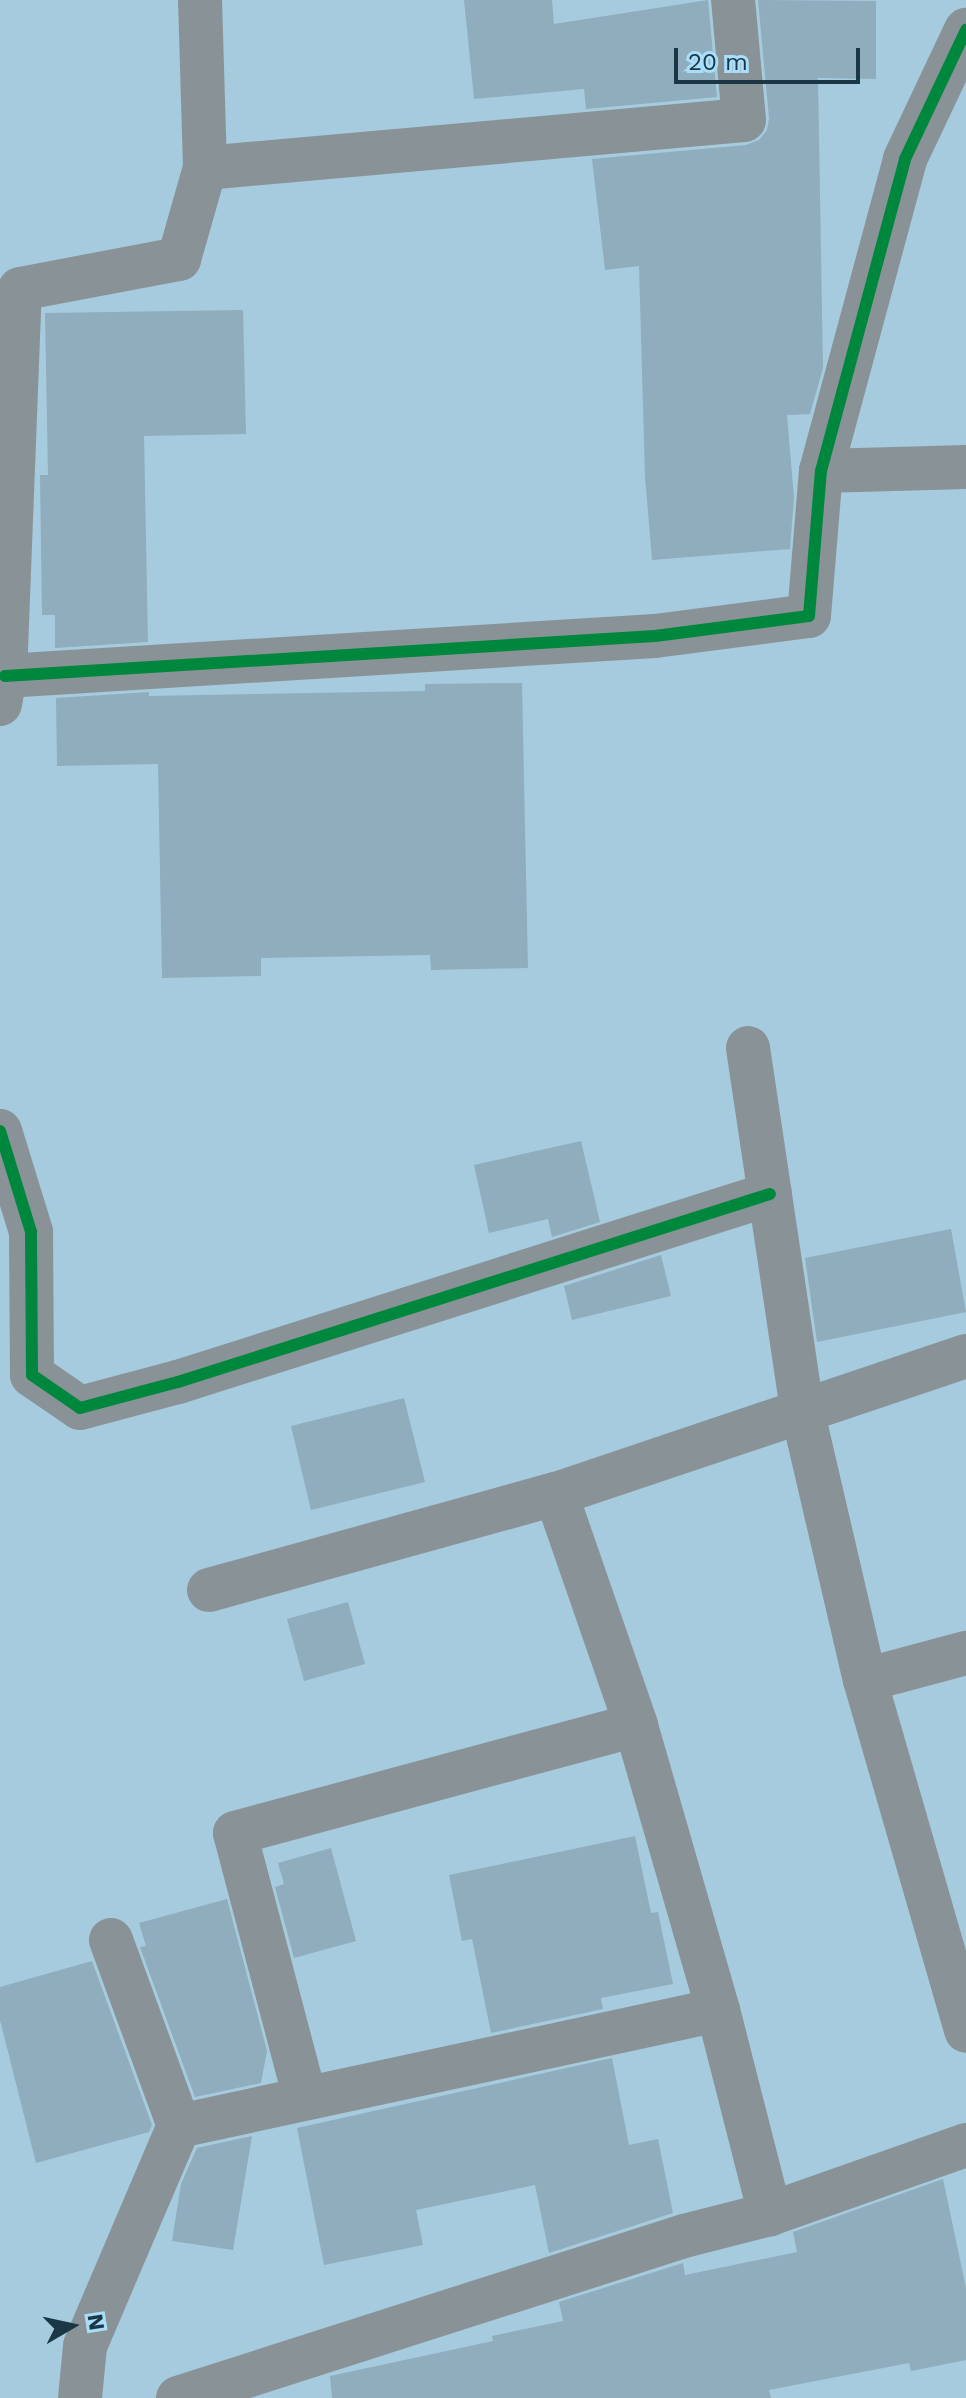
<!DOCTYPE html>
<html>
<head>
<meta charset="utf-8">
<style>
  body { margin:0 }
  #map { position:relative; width:966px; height:2398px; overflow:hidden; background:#a6cbde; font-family:"Work Sans",sans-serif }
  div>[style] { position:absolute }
  .building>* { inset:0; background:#8fadbc }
  .minor>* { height:44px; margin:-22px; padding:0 22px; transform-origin:22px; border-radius:22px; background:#899397 }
  .cycleway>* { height:12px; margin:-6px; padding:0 6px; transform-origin:6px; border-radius:6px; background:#00873e }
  span { translate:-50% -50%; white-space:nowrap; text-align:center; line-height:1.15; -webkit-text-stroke:7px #a8defa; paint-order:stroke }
  .north { position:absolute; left:32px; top:2286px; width:80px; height:80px; -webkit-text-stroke:6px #a8defa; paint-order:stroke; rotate:81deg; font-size:22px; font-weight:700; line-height:32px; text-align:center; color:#1b3745 }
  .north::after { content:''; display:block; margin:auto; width:28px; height:36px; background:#1b3745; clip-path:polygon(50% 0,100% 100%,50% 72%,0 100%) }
  .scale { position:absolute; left:674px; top:48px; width:186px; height:36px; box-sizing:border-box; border:4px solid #1b3745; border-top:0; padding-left:10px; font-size:24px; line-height:28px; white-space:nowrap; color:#1b3745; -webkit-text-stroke:6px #a8defa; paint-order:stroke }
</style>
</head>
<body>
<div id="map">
  <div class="building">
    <div style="clip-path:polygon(464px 0,552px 0,554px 24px,708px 0,717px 97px,586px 109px,584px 89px,474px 99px)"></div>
    <div style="clip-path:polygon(758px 0,876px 1px,876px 79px,818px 78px,823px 368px,810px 414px,787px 415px,794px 498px,790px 549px,652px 560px,645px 477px,639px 266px,605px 270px,592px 159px,746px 145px,759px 140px,767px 130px,769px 118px)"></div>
    <div style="clip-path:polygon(243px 310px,246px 434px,144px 436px,148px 642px,55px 648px,55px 615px,42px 615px,40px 475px,48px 475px,45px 313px)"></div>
    <div style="clip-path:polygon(522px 683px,528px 968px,431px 970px,430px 955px,261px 958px,261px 976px,162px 978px,158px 764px,57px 766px,56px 698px,149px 692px,149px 696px,425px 691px,425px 684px)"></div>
    <div style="clip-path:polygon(581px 1141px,600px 1222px,552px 1237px,548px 1219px,489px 1233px,474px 1165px)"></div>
    <div style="clip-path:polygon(951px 1229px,966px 1312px,817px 1342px,805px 1258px)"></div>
    <div style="clip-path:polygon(661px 1255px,671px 1296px,572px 1320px,564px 1286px)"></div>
    <div style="clip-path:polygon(404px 1398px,425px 1482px,311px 1510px,291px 1426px)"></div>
    <div style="clip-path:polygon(348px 1602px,365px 1664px,304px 1681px,287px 1619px)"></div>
    <div style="clip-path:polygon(635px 1836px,651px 1913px,658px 1912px,673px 1984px,601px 1998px,603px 2009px,491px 2033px,472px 1939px,462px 1941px,449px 1875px)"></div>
    <div style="clip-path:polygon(331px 1848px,356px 1941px,294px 1958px,275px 1887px,284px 1884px,278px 1863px)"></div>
    <div style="clip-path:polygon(227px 1899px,267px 2051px,261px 2083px,195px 2097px,140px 1947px,146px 1946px,139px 1923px)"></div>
    <div style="clip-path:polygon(92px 1961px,152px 2125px,149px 2132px,36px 2163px,0 2020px,0 1987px)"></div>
    <div style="clip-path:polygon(612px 2058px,629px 2145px,658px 2139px,673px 2213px,549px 2253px,535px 2185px,416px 2210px,423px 2245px,324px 2265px,297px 2128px)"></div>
    <div style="clip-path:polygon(252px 2136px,233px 2250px,172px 2241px,181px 2184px,197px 2148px)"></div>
    <div style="clip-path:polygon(943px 2179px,966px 2288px,966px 2360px,911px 2371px,909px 2363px,769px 2390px,771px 2398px,332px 2398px,330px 2376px,493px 2341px,492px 2336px,563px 2321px,559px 2302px,683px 2263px,685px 2275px,797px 2252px,793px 2232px)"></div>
  </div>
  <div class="minor">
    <div style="left:205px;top:168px;width:541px;rotate:-5.09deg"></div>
    <div style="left:744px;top:120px;width:121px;rotate:-95.2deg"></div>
    <div style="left:821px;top:471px;width:145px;rotate:-1.6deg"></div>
    <div style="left:5px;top:676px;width:651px;rotate:-3.52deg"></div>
    <div style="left:655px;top:636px;width:155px;rotate:-7.4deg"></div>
    <div style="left:809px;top:616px;width:145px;rotate:-85.3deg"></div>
    <div style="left:821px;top:471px;width:323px;rotate:-74.9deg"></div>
    <div style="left:905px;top:159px;width:143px;rotate:-64.7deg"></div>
    <div style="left:0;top:704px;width:28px;rotate:-80deg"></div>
    <div style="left:5px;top:676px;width:387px;rotate:-87.8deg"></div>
    <div style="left:20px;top:289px;width:162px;rotate:-10.7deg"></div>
    <div style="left:179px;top:259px;width:95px;rotate:-74.1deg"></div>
    <div style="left:205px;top:168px;width:168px;rotate:-91.7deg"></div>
    <div style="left:748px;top:1048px;width:370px;rotate:81.5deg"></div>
    <div style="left:803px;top:1414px;width:273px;rotate:76.9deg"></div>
    <div style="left:865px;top:1680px;width:365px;rotate:73.9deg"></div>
    <div style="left:0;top:1131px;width:106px;rotate:72.9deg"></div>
    <div style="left:31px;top:1232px;width:143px;rotate:89.6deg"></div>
    <div style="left:32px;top:1375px;width:58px;rotate:34.5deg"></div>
    <div style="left:80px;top:1408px;width:101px;rotate:-14.9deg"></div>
    <div style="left:178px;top:1382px;width:621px;rotate:-17.62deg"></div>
    <div style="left:209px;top:1590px;width:360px;rotate:-15.5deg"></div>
    <div style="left:556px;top:1494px;width:433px;rotate:-18.6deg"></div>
    <div style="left:865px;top:1680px;width:105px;rotate:-15deg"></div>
    <div style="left:718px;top:2010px;width:211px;rotate:75.7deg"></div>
    <div style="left:305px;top:2098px;width:274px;rotate:-104.8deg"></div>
    <div style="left:235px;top:1833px;width:415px;rotate:-15.1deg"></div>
    <div style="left:636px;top:1725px;width:244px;rotate:-109.1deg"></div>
    <div style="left:179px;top:2126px;width:551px;rotate:-12.15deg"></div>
    <div style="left:718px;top:2010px;width:297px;rotate:-106.1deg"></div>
    <div style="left:80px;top:2398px;width:52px;rotate:-84.5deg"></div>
    <div style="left:85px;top:2346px;width:239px;rotate:-66.9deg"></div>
    <div style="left:179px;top:2126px;width:198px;rotate:-110.1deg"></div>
    <div style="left:178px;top:2398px;width:531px;rotate:-17.75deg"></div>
    <div style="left:684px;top:2236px;width:89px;rotate:-14.3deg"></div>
    <div style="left:770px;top:2214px;width:208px;rotate:-19.4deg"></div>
  </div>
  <div class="cycleway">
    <div style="left:5px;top:676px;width:651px;rotate:-3.52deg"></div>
    <div style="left:655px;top:636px;width:155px;rotate:-7.4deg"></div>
    <div style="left:809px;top:616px;width:145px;rotate:-85.3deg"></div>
    <div style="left:821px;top:471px;width:323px;rotate:-74.9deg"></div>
    <div style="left:905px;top:159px;width:143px;rotate:-64.7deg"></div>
    <div style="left:0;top:1131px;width:106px;rotate:72.9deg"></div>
    <div style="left:31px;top:1232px;width:143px;rotate:89.6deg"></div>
    <div style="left:32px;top:1375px;width:58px;rotate:34.5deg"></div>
    <div style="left:80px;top:1408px;width:101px;rotate:-14.9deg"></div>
    <div style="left:178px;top:1382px;width:621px;rotate:-17.62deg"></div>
  </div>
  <div class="north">N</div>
  <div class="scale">20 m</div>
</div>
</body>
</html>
